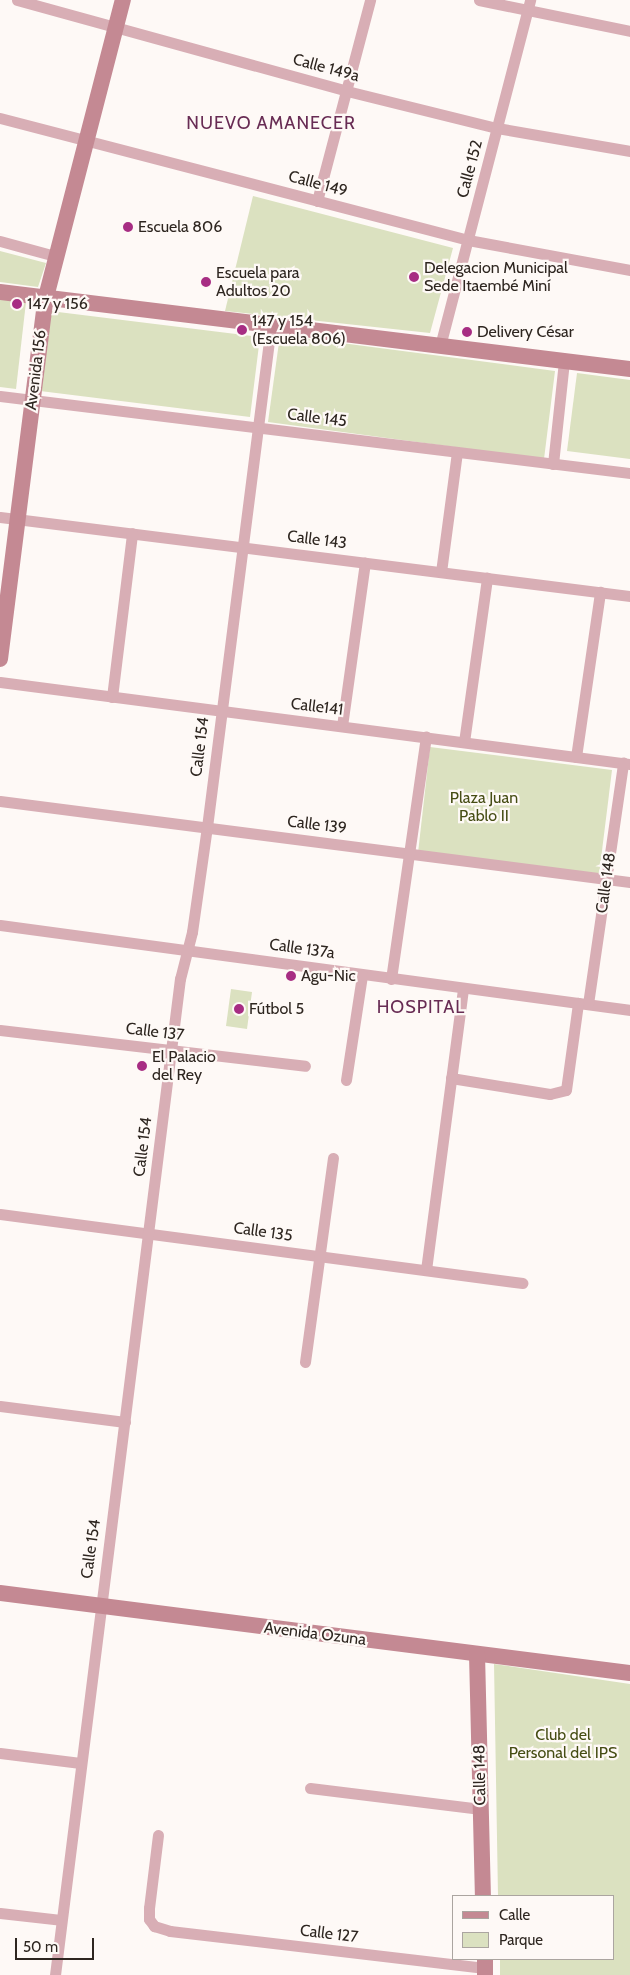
<!DOCTYPE html>
<html>
<head>
<meta charset="utf-8">
<style>
  body { margin:0 }
  #map { position:relative; width:630px; height:1975px; overflow:hidden; background:#fef9f6; font-family:Cabin,sans-serif }
  div>[style] { position:absolute }
  .green>* { inset:0; background:#dbe1c0 }
  .street>* { height:11px; margin:-5.5px; padding:0 5.5px; transform-origin:5.5px; border-radius:5.5px; background:#d8aeb5 }
  .secondary>* { height:16px; margin:-8px; padding:0 8px; transform-origin:8px; border-radius:8px; background:#c48993 }
  .dots>* { width:14px; height:14px; translate:-50% -50%; box-sizing:border-box; border:2px solid #fef9f6; border-radius:50% }
  span { translate:-50% -50%; white-space:nowrap; text-align:center; line-height:1.15; -webkit-text-stroke:4.5px #fef9f6; paint-order:stroke }
  .street-label { font-size:16px; color:#2e2620 }
  .poi-label { font-size:16px; color:#2e2620 }
  .left { translate:0 -50%; text-align:left }
  .park-label { font-size:16px; color:#464d14 }
  .neighbourhood-label { font-size:18px; color:#682c54; letter-spacing:1px }
  .legend { position:absolute; left:452px; top:1895px; width:162px; height:65px; box-sizing:border-box; background:#fef9f6; border:1px solid #aba5a0; margin:0; padding:6px 9px; list-style:none; font-size:15px; color:#2e2620 }
  .legend li { display:flex; align-items:center; gap:10px; height:25px }
  .legend b { width:25px; border:1px solid #aba5a0 }
  .scale { position:absolute; left:15px; top:1938px; width:79px; height:22px; box-sizing:border-box; border:2px solid #2e2620; border-top:0; padding-left:6px; font-size:15px; line-height:18px; white-space:nowrap; color:#2e2620; -webkit-text-stroke:4px #fef9f6; paint-order:stroke }
</style>
</head>
<body>
<div id="map">
  <div class="green">
    <div style="clip-path:polygon(253px 196px,453px 248px,430px 333px,225px 311px)"></div>
    <div style="clip-path:polygon(0 251px,46px 263px,38px 287px,0 282px)"></div>
    <div style="clip-path:polygon(0 299px,26px 302px,16px 389px,0 387px)"></div>
    <div style="clip-path:polygon(50px 311px,260px 337px,250px 417px,40px 391px)"></div>
    <div style="clip-path:polygon(280px 335px,555px 371px,544px 459px,268px 422px)"></div>
    <div style="clip-path:polygon(577px 373px,630px 380px,630px 459px,567px 451px)"></div>
    <div style="clip-path:polygon(430px 747px,612px 770px,599px 875px,418px 853px)"></div>
    <div style="clip-path:polygon(231px 989px,252px 992px,247px 1029px,226px 1026px)"></div>
    <div style="clip-path:polygon(494px 1664px,630px 1684px,630px 1975px,500px 1975px,500px 1959px,614px 1959px,614px 1896px,498px 1896px)"></div>
  </div>
  <div class="street">
    <div style="left:17px;top:0;width:342px;rotate:15.4deg"></div>
    <div style="left:347px;top:91px;width:154px;rotate:13.9deg"></div>
    <div style="left:497px;top:128px;width:135px;rotate:9.8deg"></div>
    <div style="left:479px;top:0;width:154px;rotate:11.6deg"></div>
    <div style="left:0;top:118px;width:484px;rotate:14.6deg"></div>
    <div style="left:468px;top:240px;width:165px;rotate:10.5deg"></div>
    <div style="left:317px;top:201px;width:208px;rotate:-75.2deg"></div>
    <div style="left:0;top:241px;width:57px;rotate:15.3deg"></div>
    <div style="left:440px;top:346px;width:358px;rotate:-75.4deg"></div>
    <div style="left:0;top:396px;width:635px;rotate:6.97deg"></div>
    <div style="left:553px;top:464px;width:104px;rotate:-83.9deg"></div>
    <div style="left:0;top:517px;width:635px;rotate:7.15deg"></div>
    <div style="left:441px;top:572px;width:121px;rotate:-82.4deg"></div>
    <div style="left:0;top:682px;width:635px;rotate:7.42deg"></div>
    <div style="left:112px;top:697px;width:165px;rotate:-83deg"></div>
    <div style="left:342px;top:726px;width:165px;rotate:-82deg"></div>
    <div style="left:464px;top:742px;width:166px;rotate:-82deg"></div>
    <div style="left:576px;top:757px;width:167px;rotate:-81.7deg"></div>
    <div style="left:0;top:801px;width:635px;rotate:7.33deg"></div>
    <div style="left:0;top:925px;width:636px;rotate:7.68deg"></div>
    <div style="left:391px;top:979px;width:245px;rotate:-81.8deg"></div>
    <div style="left:588px;top:1004px;width:244px;rotate:-81.7deg"></div>
    <div style="left:0;top:1030px;width:307px;rotate:6.7deg"></div>
    <div style="left:451px;top:1078px;width:100px;rotate:9.2deg"></div>
    <div style="left:550px;top:1094px;width:16px;rotate:-14deg"></div>
    <div style="left:566px;top:1090px;width:88px;rotate:-82.1deg"></div>
    <div style="left:346px;top:1080px;width:106px;rotate:-81.3deg"></div>
    <div style="left:0;top:1214px;width:527px;rotate:7.53deg"></div>
    <div style="left:426px;top:1270px;width:284px;rotate:-82.5deg"></div>
    <div style="left:305px;top:1362px;width:206px;rotate:-82.2deg"></div>
    <div style="left:0;top:1406px;width:126px;rotate:7.3deg"></div>
    <div style="left:0;top:1753px;width:81px;rotate:7.1deg"></div>
    <div style="left:310px;top:1788px;width:172px;rotate:7deg"></div>
    <div style="left:158px;top:1835px;width:74px;rotate:97deg"></div>
    <div style="left:149px;top:1908px;width:11px;rotate:90deg"></div>
    <div style="left:149px;top:1919px;width:9px;rotate:54deg"></div>
    <div style="left:154px;top:1926px;width:17px;rotate:17deg"></div>
    <div style="left:170px;top:1931px;width:317px;rotate:6.7deg"></div>
    <div style="left:0;top:1913px;width:61px;rotate:6.5deg"></div>
    <div style="left:55px;top:1975px;width:1004px;rotate:-82.85deg"></div>
    <div style="left:180px;top:979px;width:49px;rotate:-75.7deg"></div>
    <div style="left:192px;top:932px;width:106px;rotate:-81.9deg"></div>
    <div style="left:207px;top:827px;width:506px;rotate:-82.73deg"></div>
  </div>
  <div class="secondary">
    <div style="left:0;top:292px;width:635px;rotate:6.97deg"></div>
    <div style="left:0;top:659px;width:365px;rotate:-82.8deg"></div>
    <div style="left:46px;top:297px;width:307px;rotate:-75.5deg"></div>
    <div style="left:0;top:1593px;width:635px;rotate:7.24deg"></div>
    <div style="left:477px;top:1654px;width:242px;rotate:88.6deg"></div>
    <div style="left:485px;top:1959px;width:16px;rotate:90deg"></div>
  </div>
  <div class="dots">
    <div style="left:128px;top:227px;background:#a72d83"></div>
    <div style="left:414px;top:277px;background:#a72d83"></div>
    <div style="left:206px;top:282px;background:#a72d83"></div>
    <div style="left:17px;top:304px;background:#a72d83"></div>
    <div style="left:242px;top:330px;background:#a72d83"></div>
    <div style="left:467px;top:332px;background:#a72d83"></div>
    <div style="left:291px;top:976px;background:#a72d83"></div>
    <div style="left:239px;top:1009px;background:#a72d83"></div>
    <div style="left:142px;top:1066px;background:#a72d83"></div>
  </div>
  <div class="street-label">
    <span style="left:326px;top:68px;rotate:15deg">Calle 149a</span>
    <span style="left:470px;top:169px;rotate:-75deg">Calle 152</span>
    <span style="left:318px;top:184px;rotate:15deg">Calle 149</span>
    <span style="left:36px;top:370px;rotate:-83deg">Avenida 156</span>
    <span style="left:317px;top:418px;rotate:7deg">Calle 145</span>
    <span style="left:317px;top:540px;rotate:7deg">Calle 143</span>
    <span style="left:317px;top:707px;rotate:7deg">Calle141</span>
    <span style="left:200px;top:747px;rotate:-83deg">Calle 154</span>
    <span style="left:317px;top:825px;rotate:7deg">Calle 139</span>
    <span style="left:606px;top:883px;rotate:-82deg">Calle 148</span>
    <span style="left:302px;top:949px;rotate:8deg">Calle 137a</span>
    <span style="left:155px;top:1032px;rotate:7deg">Calle 137</span>
    <span style="left:143px;top:1147px;rotate:-83deg">Calle 154</span>
    <span style="left:263px;top:1232px;rotate:8deg">Calle 135</span>
    <span style="left:91px;top:1549px;rotate:-82deg">Calle 154</span>
    <span style="left:315px;top:1634px;rotate:7deg">Avenida Ozuna</span>
    <span style="left:480px;top:1775px;rotate:-91deg">Calle 148</span>
    <span style="left:329px;top:1934px;rotate:7deg">Calle 127</span>
  </div>
  <div class="poi-label">
    <span class="left" style="left:138px;top:227px">Escuela 806</span>
    <span class="left" style="left:424px;top:277px">Delegacion Municipal<br>Sede Itaembé Miní</span>
    <span class="left" style="left:216px;top:282px">Escuela para<br>Adultos 20</span>
    <span class="left" style="left:27px;top:304px">147 y 156</span>
    <span class="left" style="left:252px;top:330px">147 y 154<br>(Escuela 806)</span>
    <span class="left" style="left:477px;top:332px">Delivery César</span>
    <span class="left" style="left:301px;top:976px">Agu-Nic</span>
    <span class="left" style="left:249px;top:1009px">Fútbol 5</span>
    <span class="left" style="left:152px;top:1066px">El Palacio<br>del Rey</span>
  </div>
  <div class="park-label">
    <span style="left:484px;top:807px">Plaza Juan<br>Pablo II</span>
    <span style="left:563px;top:1744px">Club del<br>Personal del IPS</span>
  </div>
  <div class="neighbourhood-label">
    <span style="left:271px;top:123px">NUEVO AMANECER</span>
    <span style="left:421px;top:1007px">HOSPITAL</span>
  </div>
  <ul class="legend">
  <li><b style="height:6px;background:#c48993"></b>Calle</li>
  <li><b style="height:14px;background:#dbe1c0"></b>Parque</li>
  </ul>
  <div class="scale">50 m</div>
</div>
</body>
</html>
